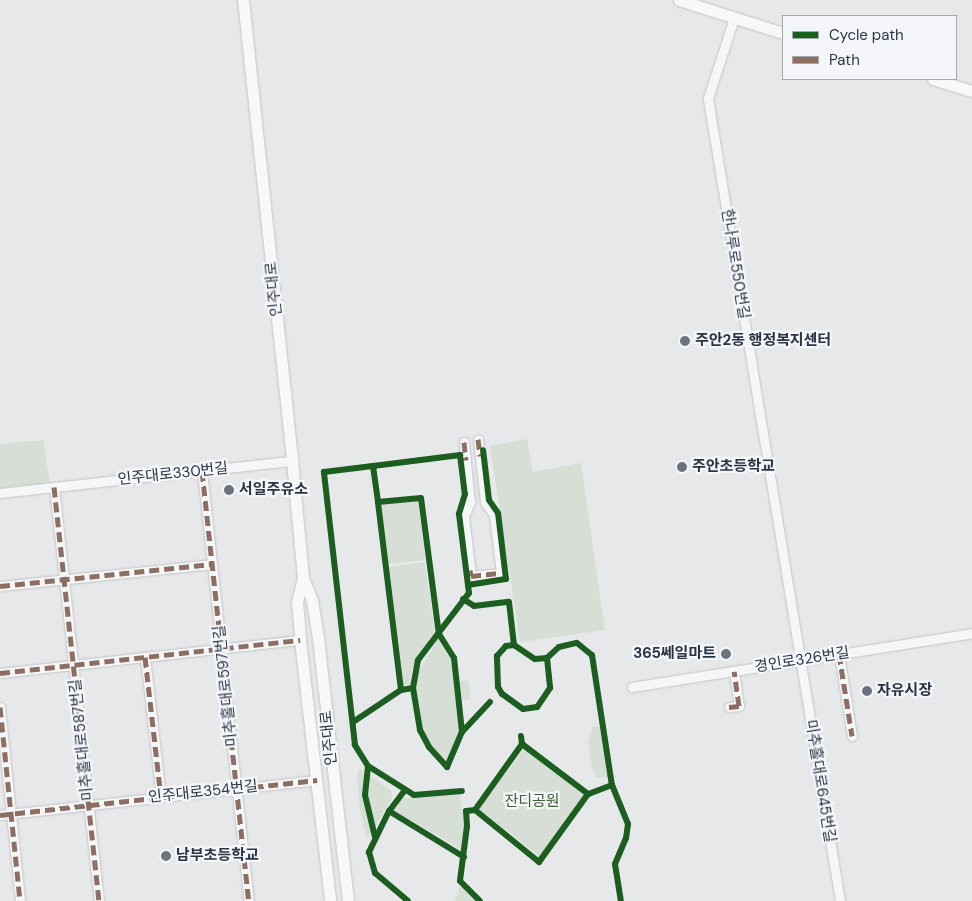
<!DOCTYPE html>
<html>
<head>
<meta charset="utf-8">
<style>
  body { margin:0 }
  #map { position:relative; width:972px; height:901px; overflow:hidden; background:#e6e8ea; font-family:"DM Sans","Noto Sans KR",sans-serif }
  div>[style] { position:absolute }
  .green>* { inset:0; background:#d6ded6 }
  .roads { filter:drop-shadow(0 0 1px #c4c6c8) drop-shadow(0 0 1px #c4c6c8) }
  .minor>* { height:9px; margin:-4.5px; padding:0 4.5px; transform-origin:4.5px; border-radius:4.5px; background:#f5f6f7 }
  .major>* { height:11px; margin:-5.5px; padding:0 5.5px; transform-origin:5.5px; border-radius:5.5px; background:#f8f8f8 }
  .quiet>* { height:5px; margin-top:-2.5px; transform-origin:0; background:repeating-linear-gradient(90deg,#8d6e63 0 10px,transparent 0 15px) }
  .cycleway>* { height:6px; margin:-3px; padding:0 3px; transform-origin:3px; border-radius:3px; background:#1b5e20 }
  .dots>* { width:14px; height:14px; translate:-50% -50%; box-sizing:border-box; border:2px solid #f4f6f9; border-radius:50% }
  span { translate:-50% -50%; white-space:nowrap; text-align:center; line-height:1.15; -webkit-text-stroke:4.5px #f4f6f9; paint-order:stroke }
  .street-label { font-size:15px; color:#2b3445 }
  .poi-label { font-size:15px; color:#2b3445; font-weight:700 }
  .left { translate:0 -50%; text-align:left }
  .right { translate:-100% -50%; text-align:right }
  .park-label { font-size:15px; color:#3f6138 }
  .legend { position:absolute; left:782px; top:15px; width:175px; height:65px; box-sizing:border-box; background:#f4f6f9; border:1px solid #a4a8b1; margin:0; padding:6px 9px; list-style:none; font-size:15px; color:#2b3445 }
  .legend li { display:flex; align-items:center; gap:10px; height:25px }
  .legend b { width:25px; border:1px solid #a4a8b1 }
</style>
</head>
<body>
<div id="map">
  <div class="green">
    <div style="clip-path:polygon(527px 439px,533px 472px,581px 463px,605px 630px,520px 642px,490px 446px)"></div>
    <div style="clip-path:polygon(43px 440px,50px 483px,0 488px,0 444px)"></div>
    <div style="clip-path:polygon(418px 501px,425px 560px,388px 564px,381px 504px)"></div>
    <div style="clip-path:polygon(425px 562px,435px 634px,412px 668px,410px 686px,402px 687px,388px 567px)"></div>
    <div style="clip-path:polygon(438px 639px,451px 660px,459px 715px,459px 733px,446px 763px,432px 747px,423px 730px,416px 694px,416px 676px)"></div>
    <div style="clip-path:polygon(468px 680px,471px 698px,462px 701px,459px 681px)"></div>
    <div style="clip-path:polygon(600px 726px,609px 777px,597px 778px,592px 769px,588px 743px,592px 727px)"></div>
    <div style="clip-path:polygon(524px 749px,584px 795px,540px 857px,479px 809px)"></div>
    <div style="clip-path:polygon(359px 768px,391px 791px,392px 799px,367px 839px,360px 809px,357px 779px)"></div>
    <div style="clip-path:polygon(460px 793px,464px 826px,462px 850px,394px 810px,403px 798px)"></div>
    <div style="clip-path:polygon(461px 884px,476px 901px,455px 901px)"></div>
  </div>
  <div class="roads">
    <div class="minor">
      <div style="left:734px;top:18px;width:84px;rotate:108deg"></div>
      <div style="left:708px;top:98px;width:7px;rotate:82deg"></div>
      <div style="left:709px;top:105px;width:807px;rotate:80.65deg"></div>
      <div style="left:464px;top:442px;width:60px;rotate:84.3deg"></div>
      <div style="left:470px;top:502px;width:15px;rotate:113deg"></div>
      <div style="left:464px;top:516px;width:60px;rotate:83.3deg"></div>
      <div style="left:471px;top:576px;width:30px;rotate:-6deg"></div>
      <div style="left:501px;top:573px;width:58px;rotate:-96.9deg"></div>
      <div style="left:494px;top:515px;width:16px;rotate:-125deg"></div>
      <div style="left:485px;top:502px;width:63px;rotate:-96.3deg"></div>
      <div style="left:202px;top:471px;width:433px;rotate:83.8deg"></div>
      <div style="left:54px;top:487px;width:416px;rotate:83.8deg"></div>
      <div style="left:0;top:493px;width:294px;rotate:-6.3deg"></div>
      <div style="left:0;top:586px;width:213px;rotate:-5.9deg"></div>
      <div style="left:839px;top:654px;width:83px;rotate:81deg"></div>
      <div style="left:145px;top:657px;width:141px;rotate:83.5deg"></div>
      <div style="left:0;top:673px;width:302px;rotate:-6.3deg"></div>
      <div style="left:632px;top:687px;width:344px;rotate:-9deg"></div>
      <div style="left:0;top:707px;width:195px;rotate:84.1deg"></div>
      <div style="left:729px;top:707px;width:10px;rotate:-6deg"></div>
      <div style="left:739px;top:706px;width:35px;rotate:-98deg"></div>
      <div style="left:0;top:815px;width:319px;rotate:-6.3deg"></div>
    </div>
    <div class="major">
      <div style="left:243px;top:0;width:464px;rotate:83.9deg"></div>
      <div style="left:292px;top:461px;width:118px;rotate:84.6deg"></div>
      <div style="left:303px;top:578px;width:25px;rotate:104deg"></div>
      <div style="left:297px;top:602px;width:38px;rotate:85deg"></div>
      <div style="left:300px;top:640px;width:263px;rotate:83.4deg"></div>
      <div style="left:679px;top:0;width:109px;rotate:17.6deg"></div>
      <div style="left:933px;top:79px;width:41px;rotate:17.1deg"></div>
      <div style="left:303px;top:578px;width:24px;rotate:68deg"></div>
      <div style="left:312px;top:600px;width:38px;rotate:81deg"></div>
      <div style="left:318px;top:638px;width:265px;rotate:83.5deg"></div>
    </div>
  </div>
  <div class="quiet">
    <div style="left:478px;top:439px;width:17px;rotate:83deg"></div>
    <div style="left:464px;top:442px;width:18px;rotate:84deg"></div>
    <div style="left:202px;top:471px;width:433px;rotate:83.8deg"></div>
    <div style="left:54px;top:487px;width:416px;rotate:83.8deg"></div>
    <div style="left:470px;top:570px;width:6px;rotate:81deg"></div>
    <div style="left:471px;top:576px;width:28px;rotate:-6deg"></div>
    <div style="left:0;top:586px;width:213px;rotate:-5.9deg"></div>
    <div style="left:839px;top:654px;width:83px;rotate:81deg"></div>
    <div style="left:145px;top:657px;width:141px;rotate:83.5deg"></div>
    <div style="left:0;top:673px;width:302px;rotate:-6.3deg"></div>
    <div style="left:0;top:707px;width:195px;rotate:84.1deg"></div>
    <div style="left:729px;top:707px;width:10px;rotate:-6deg"></div>
    <div style="left:739px;top:706px;width:35px;rotate:-98deg"></div>
    <div style="left:0;top:815px;width:319px;rotate:-6.3deg"></div>
  </div>
  <div class="cycleway">
    <div style="left:373px;top:466px;width:88px;rotate:-7.2deg"></div>
    <div style="left:460px;top:455px;width:39px;rotate:83deg"></div>
    <div style="left:465px;top:494px;width:21px;rotate:107deg"></div>
    <div style="left:459px;top:514px;width:72px;rotate:82.8deg"></div>
    <div style="left:463px;top:599px;width:13px;rotate:32deg"></div>
    <div style="left:474px;top:606px;width:35px;rotate:-7deg"></div>
    <div style="left:509px;top:602px;width:43px;rotate:83.4deg"></div>
    <div style="left:514px;top:645px;width:25px;rotate:34deg"></div>
    <div style="left:535px;top:659px;width:12px;rotate:-5deg"></div>
    <div style="left:547px;top:658px;width:30px;rotate:84deg"></div>
    <div style="left:550px;top:688px;width:23px;rotate:124deg"></div>
    <div style="left:537px;top:707px;width:14px;rotate:172deg"></div>
    <div style="left:523px;top:709px;width:26px;rotate:-144deg"></div>
    <div style="left:502px;top:694px;width:8px;rotate:-120deg"></div>
    <div style="left:498px;top:687px;width:31px;rotate:-92deg"></div>
    <div style="left:497px;top:656px;width:13px;rotate:-48deg"></div>
    <div style="left:506px;top:646px;width:8px;rotate:-7deg"></div>
    <div style="left:547px;top:658px;width:16px;rotate:-43deg"></div>
    <div style="left:559px;top:647px;width:18px;rotate:-13deg"></div>
    <div style="left:577px;top:643px;width:19px;rotate:39deg"></div>
    <div style="left:592px;top:655px;width:132px;rotate:81.3deg"></div>
    <div style="left:612px;top:785px;width:26px;rotate:159deg"></div>
    <div style="left:413px;top:688px;width:43px;rotate:80.5deg"></div>
    <div style="left:420px;top:730px;width:19px;rotate:62deg"></div>
    <div style="left:429px;top:747px;width:27px;rotate:48deg"></div>
    <div style="left:447px;top:767px;width:38px;rotate:-67deg"></div>
    <div style="left:401px;top:690px;width:189px;rotate:-97deg"></div>
    <div style="left:378px;top:502px;width:43px;rotate:-5.3deg"></div>
    <div style="left:421px;top:498px;width:137px;rotate:82.5deg"></div>
    <div style="left:439px;top:634px;width:28px;rotate:58deg"></div>
    <div style="left:454px;top:658px;width:74px;rotate:83.8deg"></div>
    <div style="left:462px;top:732px;width:41px;rotate:-47deg"></div>
    <div style="left:353px;top:722px;width:58px;rotate:-33.7deg"></div>
    <div style="left:401px;top:690px;width:12px;rotate:-9deg"></div>
    <div style="left:413px;top:688px;width:28px;rotate:-80deg"></div>
    <div style="left:418px;top:660px;width:84px;rotate:-52.7deg"></div>
    <div style="left:469px;top:593px;width:8px;rotate:-97deg"></div>
    <div style="left:468px;top:585px;width:38px;rotate:-9deg"></div>
    <div style="left:506px;top:579px;width:66px;rotate:-96.9deg"></div>
    <div style="left:498px;top:513px;width:16px;rotate:-125deg"></div>
    <div style="left:489px;top:500px;width:50px;rotate:-96.8deg"></div>
    <div style="left:521px;top:736px;width:8px;rotate:83deg"></div>
    <div style="left:522px;top:744px;width:83px;rotate:37.1deg"></div>
    <div style="left:588px;top:794px;width:84px;rotate:125.8deg"></div>
    <div style="left:539px;top:862px;width:82px;rotate:-140.9deg"></div>
    <div style="left:475px;top:810px;width:81px;rotate:-54.5deg"></div>
    <div style="left:368px;top:766px;width:25px;rotate:-122deg"></div>
    <div style="left:355px;top:745px;width:275px;rotate:-96.5deg"></div>
    <div style="left:324px;top:472px;width:49px;rotate:-7deg"></div>
    <div style="left:373px;top:466px;width:36px;rotate:82deg"></div>
    <div style="left:612px;top:785px;width:42px;rotate:67.7deg"></div>
    <div style="left:628px;top:824px;width:14px;rotate:98deg"></div>
    <div style="left:626px;top:838px;width:28px;rotate:113deg"></div>
    <div style="left:615px;top:864px;width:37px;rotate:81deg"></div>
    <div style="left:405px;top:790px;width:26px;rotate:127deg"></div>
    <div style="left:389px;top:811px;width:46px;rotate:116deg"></div>
    <div style="left:369px;top:852px;width:22px;rotate:74deg"></div>
    <div style="left:375px;top:873px;width:43px;rotate:40.3deg"></div>
    <div style="left:475px;top:810px;width:9px;rotate:174deg"></div>
    <div style="left:466px;top:811px;width:15px;rotate:86deg"></div>
    <div style="left:467px;top:826px;width:55px;rotate:97.3deg"></div>
    <div style="left:460px;top:881px;width:28px;rotate:45deg"></div>
    <div style="left:389px;top:811px;width:88px;rotate:31.5deg"></div>
    <div style="left:375px;top:837px;width:43px;rotate:-103.4deg"></div>
    <div style="left:365px;top:795px;width:29px;rotate:-84deg"></div>
    <div style="left:368px;top:766px;width:54px;rotate:32.2deg"></div>
    <div style="left:414px;top:795px;width:48px;rotate:-4.8deg"></div>
  </div>
  <div class="dots">
    <div style="left:685px;top:341px;background:#6c737f"></div>
    <div style="left:682px;top:467px;background:#6c737f"></div>
    <div style="left:229px;top:490px;background:#6c737f"></div>
    <div style="left:726px;top:654px;background:#6c737f"></div>
    <div style="left:867px;top:691px;background:#6c737f"></div>
    <div style="left:166px;top:856px;background:#6c737f"></div>
  </div>
  <div class="street-label">
    <span style="left:735px;top:264px;rotate:81deg">한나루로550번길</span>
    <span style="left:274px;top:289px;rotate:-96deg">인주대로</span>
    <span style="left:173px;top:474px;rotate:-6deg">인주대로330번길</span>
    <span style="left:802px;top:660px;rotate:-9deg">경인로326번길</span>
    <span style="left:226px;top:686px;rotate:-96deg">미추홀대로597번길</span>
    <span style="left:329px;top:738px;rotate:-96deg">인주대로</span>
    <span style="left:82px;top:740px;rotate:-96deg">미추홀대로587번길</span>
    <span style="left:820px;top:781px;rotate:81deg">미추홀대로645번길</span>
    <span style="left:203px;top:792px;rotate:-6deg">인주대로354번길</span>
  </div>
  <div class="poi-label">
    <span class="left" style="left:695px;top:341px">주안2동 행정복지센터</span>
    <span class="left" style="left:692px;top:467px">주안초등학교</span>
    <span class="left" style="left:239px;top:490px">서일주유소</span>
    <span class="right" style="left:716px;top:654px">365쎄일마트</span>
    <span class="left" style="left:877px;top:691px">자유시장</span>
    <span class="left" style="left:176px;top:856px">남부초등학교</span>
  </div>
  <div class="park-label">
    <span style="left:532px;top:802px">잔디공원</span>
  </div>
  <ul class="legend">
  <li><b style="height:6px;background:#1b5e20"></b>Cycle path</li>
  <li><b style="height:6px;background:#8d6e63"></b>Path</li>
  </ul>
</div>
</body>
</html>
